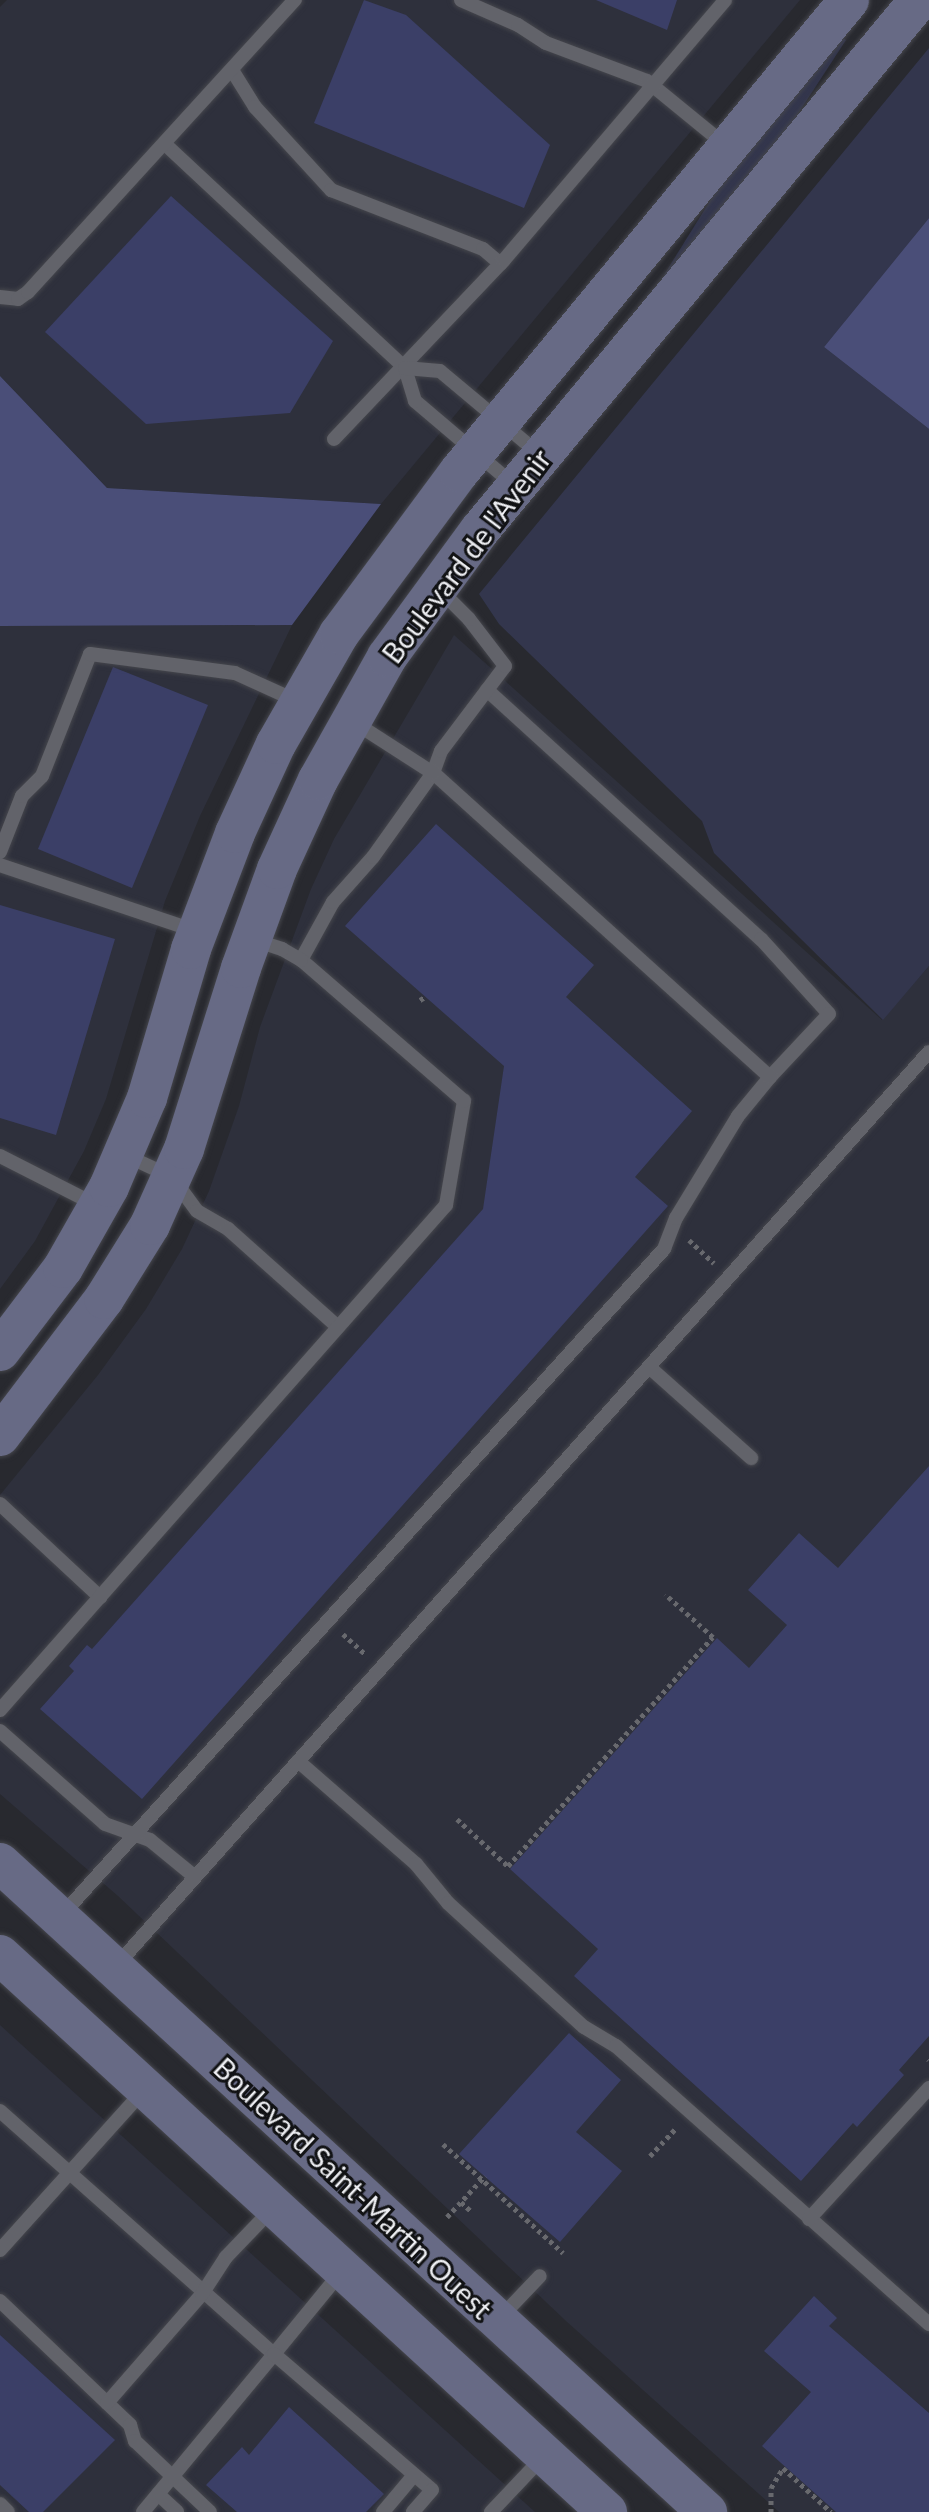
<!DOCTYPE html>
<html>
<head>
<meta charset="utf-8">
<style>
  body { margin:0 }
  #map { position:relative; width:929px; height:2512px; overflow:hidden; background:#28292f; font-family:Lato,sans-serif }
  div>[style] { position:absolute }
  .built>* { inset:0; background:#2e303c }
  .green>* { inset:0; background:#33364d }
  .forest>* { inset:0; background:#4a4e78 }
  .building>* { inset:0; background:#3b3f67 }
  .path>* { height:5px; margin-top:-2.5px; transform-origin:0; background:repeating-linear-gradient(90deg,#68696e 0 4px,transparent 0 8px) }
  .roads { filter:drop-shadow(0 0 2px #45464c) drop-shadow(0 0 2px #45464c) }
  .lane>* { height:14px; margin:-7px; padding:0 7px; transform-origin:7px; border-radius:7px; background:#62636a }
  .secondary>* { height:40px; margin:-20px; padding:0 20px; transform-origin:20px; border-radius:20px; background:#676a85 }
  span { translate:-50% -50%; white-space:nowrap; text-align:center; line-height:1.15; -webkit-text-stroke:6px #111214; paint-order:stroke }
  .street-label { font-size:28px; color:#eeeff3 }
</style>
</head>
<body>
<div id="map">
  <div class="built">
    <div style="clip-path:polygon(7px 0,800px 0,381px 504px,107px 488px,0 376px,0 7px)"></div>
    <div style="clip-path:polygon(292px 625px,200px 816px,165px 901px,106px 1099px,84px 1151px,35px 1241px,0 1289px,0 626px)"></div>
    <div style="clip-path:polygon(454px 635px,882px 1020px,929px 966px,929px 2512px,779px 2512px,566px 2321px,118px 1896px,0 1794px,0 1495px,98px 1375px,146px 1309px,182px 1249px,209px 1191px,239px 1106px,260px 1027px,311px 889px,334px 839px)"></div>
    <div style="clip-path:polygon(0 2025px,535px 2512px,0 2512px)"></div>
  </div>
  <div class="green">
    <div style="clip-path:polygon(842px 37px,846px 40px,779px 143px,668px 278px,664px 275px,713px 196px)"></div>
    <div style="clip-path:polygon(929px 48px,929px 218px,824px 347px,929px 429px,929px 966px,883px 1020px,714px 853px,702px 821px,499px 624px,479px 594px)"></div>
  </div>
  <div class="forest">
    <div style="clip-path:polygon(929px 218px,929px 429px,824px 347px)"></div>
    <div style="clip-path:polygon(0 376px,107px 488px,381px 504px,292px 625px,0 626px)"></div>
  </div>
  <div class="building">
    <div style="clip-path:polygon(364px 0,406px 15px,550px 145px,524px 208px,314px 123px)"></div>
    <div style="clip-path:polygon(596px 0,677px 0,667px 30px)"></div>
    <div style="clip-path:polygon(171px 196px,333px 341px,290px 413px,146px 424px,45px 332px)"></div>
    <div style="clip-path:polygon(113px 667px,208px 705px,132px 888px,38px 849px)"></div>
    <div style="clip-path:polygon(436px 824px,594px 965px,566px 997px,692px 1111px,635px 1177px,668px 1206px,142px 1799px,40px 1709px,74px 1671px,69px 1666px,87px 1645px,92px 1649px,483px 1209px,504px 1066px,345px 926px)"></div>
    <div style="clip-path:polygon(0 905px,115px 939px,56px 1135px,0 1118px)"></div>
    <div style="clip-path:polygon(929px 1466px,929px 2036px,899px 2070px,904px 2075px,857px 2127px,853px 2123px,801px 2181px,574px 1976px,598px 1949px,510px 1869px,717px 1638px,749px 1668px,787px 1625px,748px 1590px,799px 1533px,838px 1568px)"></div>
    <div style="clip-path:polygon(569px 2033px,621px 2080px,576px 2132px,622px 2171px,560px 2242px,459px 2154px)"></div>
    <div style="clip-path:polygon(814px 2296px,837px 2318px,829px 2326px,929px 2413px,929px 2512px,836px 2512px,762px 2446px,811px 2392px,764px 2351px)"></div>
    <div style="clip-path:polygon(0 2335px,115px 2440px,43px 2512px,29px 2512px,0 2485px)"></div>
    <div style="clip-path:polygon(289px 2407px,384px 2494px,366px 2512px,237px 2512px,206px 2485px,242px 2447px,249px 2455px)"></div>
  </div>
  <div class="path">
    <div style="left:420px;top:1000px;width:6px;rotate:-31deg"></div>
    <div style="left:689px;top:1240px;width:34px;rotate:43deg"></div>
    <div style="left:343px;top:1634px;width:30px;rotate:42deg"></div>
    <div style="left:457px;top:1819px;width:69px;rotate:42.7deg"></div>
    <div style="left:508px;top:1866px;width:307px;rotate:-48.2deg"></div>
    <div style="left:713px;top:1637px;width:64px;rotate:-138.1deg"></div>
    <div style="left:928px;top:2059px;width:1px;rotate:45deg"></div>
    <div style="left:443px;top:2144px;width:162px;rotate:42.2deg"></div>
    <div style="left:650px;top:2156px;width:38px;rotate:-47deg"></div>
    <div style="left:461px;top:2202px;width:15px;rotate:42deg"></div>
    <div style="left:447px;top:2217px;width:56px;rotate:-47.2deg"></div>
    <div style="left:771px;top:2512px;width:24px;rotate:-90deg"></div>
    <div style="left:771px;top:2488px;width:23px;rotate:-59deg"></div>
    <div style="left:783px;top:2468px;width:65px;rotate:42.5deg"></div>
  </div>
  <div class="roads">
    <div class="lane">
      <div style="left:461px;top:0;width:62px;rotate:23.7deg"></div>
      <div style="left:518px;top:25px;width:33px;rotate:33deg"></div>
      <div style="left:546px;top:43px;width:108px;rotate:20.6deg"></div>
      <div style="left:647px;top:81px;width:99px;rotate:39.3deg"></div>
      <div style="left:232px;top:70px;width:44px;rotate:58.1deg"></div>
      <div style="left:255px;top:107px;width:113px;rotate:47.5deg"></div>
      <div style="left:331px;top:190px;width:163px;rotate:21.2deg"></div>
      <div style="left:483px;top:249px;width:23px;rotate:40deg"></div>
      <div style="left:166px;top:145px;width:327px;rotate:43deg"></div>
      <div style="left:0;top:297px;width:18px;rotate:6deg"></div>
      <div style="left:18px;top:299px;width:12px;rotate:-35deg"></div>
      <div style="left:28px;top:292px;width:396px;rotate:-47.6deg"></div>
      <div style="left:334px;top:439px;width:247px;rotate:-46.5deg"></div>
      <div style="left:504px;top:260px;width:341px;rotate:-49.6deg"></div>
      <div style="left:514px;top:485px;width:130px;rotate:-139.7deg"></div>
      <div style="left:415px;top:401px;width:34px;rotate:-107deg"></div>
      <div style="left:405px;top:368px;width:35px;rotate:5deg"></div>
      <div style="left:440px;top:371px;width:128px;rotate:39.9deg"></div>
      <div style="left:487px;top:690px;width:370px;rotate:42.3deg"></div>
      <div style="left:761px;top:939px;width:101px;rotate:47.8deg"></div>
      <div style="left:829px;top:1014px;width:86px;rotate:133.1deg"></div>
      <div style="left:0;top:852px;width:60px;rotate:-68.6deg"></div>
      <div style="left:22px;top:796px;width:28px;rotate:-45deg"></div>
      <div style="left:42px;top:776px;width:131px;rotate:-68.5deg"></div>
      <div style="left:90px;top:654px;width:146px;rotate:7.5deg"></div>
      <div style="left:235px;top:673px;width:70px;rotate:24.4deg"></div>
      <div style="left:0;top:865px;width:204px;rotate:18.6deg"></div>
      <div style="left:301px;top:960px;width:66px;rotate:-61.1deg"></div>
      <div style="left:333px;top:902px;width:60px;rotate:-48.4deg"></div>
      <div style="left:373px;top:857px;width:103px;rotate:-54.5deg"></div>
      <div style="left:433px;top:773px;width:23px;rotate:-70deg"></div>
      <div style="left:441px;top:751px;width:106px;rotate:-53deg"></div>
      <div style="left:505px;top:666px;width:59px;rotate:-127.5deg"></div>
      <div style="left:469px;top:619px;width:41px;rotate:-135deg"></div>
      <div style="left:0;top:1156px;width:108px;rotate:27deg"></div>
      <div style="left:127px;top:1156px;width:50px;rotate:25deg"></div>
      <div style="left:172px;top:1177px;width:42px;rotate:53.7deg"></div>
      <div style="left:197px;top:1211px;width:36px;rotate:30deg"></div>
      <div style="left:228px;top:1229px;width:147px;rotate:41.7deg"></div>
      <div style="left:649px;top:1367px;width:137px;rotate:41.7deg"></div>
      <div style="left:0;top:1504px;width:137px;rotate:42.9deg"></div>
      <div style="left:0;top:1710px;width:674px;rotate:-48.55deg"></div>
      <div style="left:446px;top:1205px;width:106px;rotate:-80.2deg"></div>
      <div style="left:464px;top:1101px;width:216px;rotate:-139.1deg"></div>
      <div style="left:301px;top:960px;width:22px;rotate:-150deg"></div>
      <div style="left:282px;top:949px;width:28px;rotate:-162deg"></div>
      <div style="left:0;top:1731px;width:140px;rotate:41.5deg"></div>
      <div style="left:105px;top:1824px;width:48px;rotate:19.6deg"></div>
      <div style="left:150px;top:1840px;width:58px;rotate:39.4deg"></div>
      <div style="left:298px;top:1761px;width:157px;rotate:41.1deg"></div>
      <div style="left:416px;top:1864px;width:50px;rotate:50.6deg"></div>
      <div style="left:448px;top:1903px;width:184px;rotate:42.4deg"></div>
      <div style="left:584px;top:2027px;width:37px;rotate:31deg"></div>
      <div style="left:616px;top:2046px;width:419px;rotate:41.6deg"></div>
      <div style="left:60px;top:1917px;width:901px;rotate:-47.88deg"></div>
      <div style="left:664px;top:1249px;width:33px;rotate:-69deg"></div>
      <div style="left:676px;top:1218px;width:119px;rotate:-58.7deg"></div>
      <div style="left:738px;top:1116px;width:50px;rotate:-50.6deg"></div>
      <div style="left:770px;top:1077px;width:454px;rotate:-137.9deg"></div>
      <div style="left:433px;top:773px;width:93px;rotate:-147.3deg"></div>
      <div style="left:116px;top:1966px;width:1223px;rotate:-48.35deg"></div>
      <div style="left:0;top:2111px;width:366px;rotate:41.6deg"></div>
      <div style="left:274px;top:2354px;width:106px;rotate:-50.7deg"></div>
      <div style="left:809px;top:2219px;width:178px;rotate:-47.5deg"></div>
      <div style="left:0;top:2250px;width:217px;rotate:-48deg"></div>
      <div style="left:0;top:2301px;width:180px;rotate:43.6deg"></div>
      <div style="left:130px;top:2425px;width:17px;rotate:73deg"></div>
      <div style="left:135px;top:2441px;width:103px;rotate:43.4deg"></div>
      <div style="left:499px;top:2319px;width:59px;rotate:-46.4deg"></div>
      <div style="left:107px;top:2403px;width:145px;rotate:-48.9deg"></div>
      <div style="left:202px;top:2294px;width:44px;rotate:-57deg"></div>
      <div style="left:226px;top:2257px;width:66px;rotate:-46.2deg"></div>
      <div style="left:158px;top:2494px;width:26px;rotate:43deg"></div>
      <div style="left:0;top:2504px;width:11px;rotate:45deg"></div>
      <div style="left:143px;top:2512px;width:205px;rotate:-50.3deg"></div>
      <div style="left:274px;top:2354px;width:208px;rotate:40.7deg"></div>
      <div style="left:432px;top:2490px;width:29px;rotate:131deg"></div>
      <div style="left:383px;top:2512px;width:48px;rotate:-50deg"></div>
      <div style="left:491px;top:2512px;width:76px;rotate:-46.6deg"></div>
    </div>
    <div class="secondary">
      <div style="left:0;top:1351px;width:104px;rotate:-52.8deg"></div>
      <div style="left:63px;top:1268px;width:93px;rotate:-60.4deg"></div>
      <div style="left:109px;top:1187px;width:97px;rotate:-66.9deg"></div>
      <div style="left:147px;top:1098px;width:155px;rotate:-73.5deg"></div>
      <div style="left:191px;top:949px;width:124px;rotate:-69.2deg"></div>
      <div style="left:235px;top:833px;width:98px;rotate:-65.3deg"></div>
      <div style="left:276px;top:744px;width:127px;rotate:-60.2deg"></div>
      <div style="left:339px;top:634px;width:202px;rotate:-53.5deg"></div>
      <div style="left:459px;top:472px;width:612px;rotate:-50.43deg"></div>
      <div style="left:0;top:1436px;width:172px;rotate:-52.8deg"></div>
      <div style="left:104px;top:1299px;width:87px;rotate:-58.1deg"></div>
      <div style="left:150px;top:1225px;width:83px;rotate:-65.9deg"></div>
      <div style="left:184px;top:1149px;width:190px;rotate:-72.5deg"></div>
      <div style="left:241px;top:968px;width:105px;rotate:-70deg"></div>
      <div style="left:277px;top:869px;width:98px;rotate:-65.3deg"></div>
      <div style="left:318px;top:780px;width:141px;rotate:-60.7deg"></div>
      <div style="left:387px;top:657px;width:157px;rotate:-53.8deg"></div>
      <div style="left:480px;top:530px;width:688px;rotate:-50.36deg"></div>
      <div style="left:0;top:1863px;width:960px;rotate:42.55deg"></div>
      <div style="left:0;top:1955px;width:824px;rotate:42.54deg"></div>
    </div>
  </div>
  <div class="street-label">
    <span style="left:466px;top:556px;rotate:-53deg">Boulevard de l'Avenir</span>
    <span style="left:353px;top:2188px;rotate:43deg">Boulevard Saint-Martin Ouest</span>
  </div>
</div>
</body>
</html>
